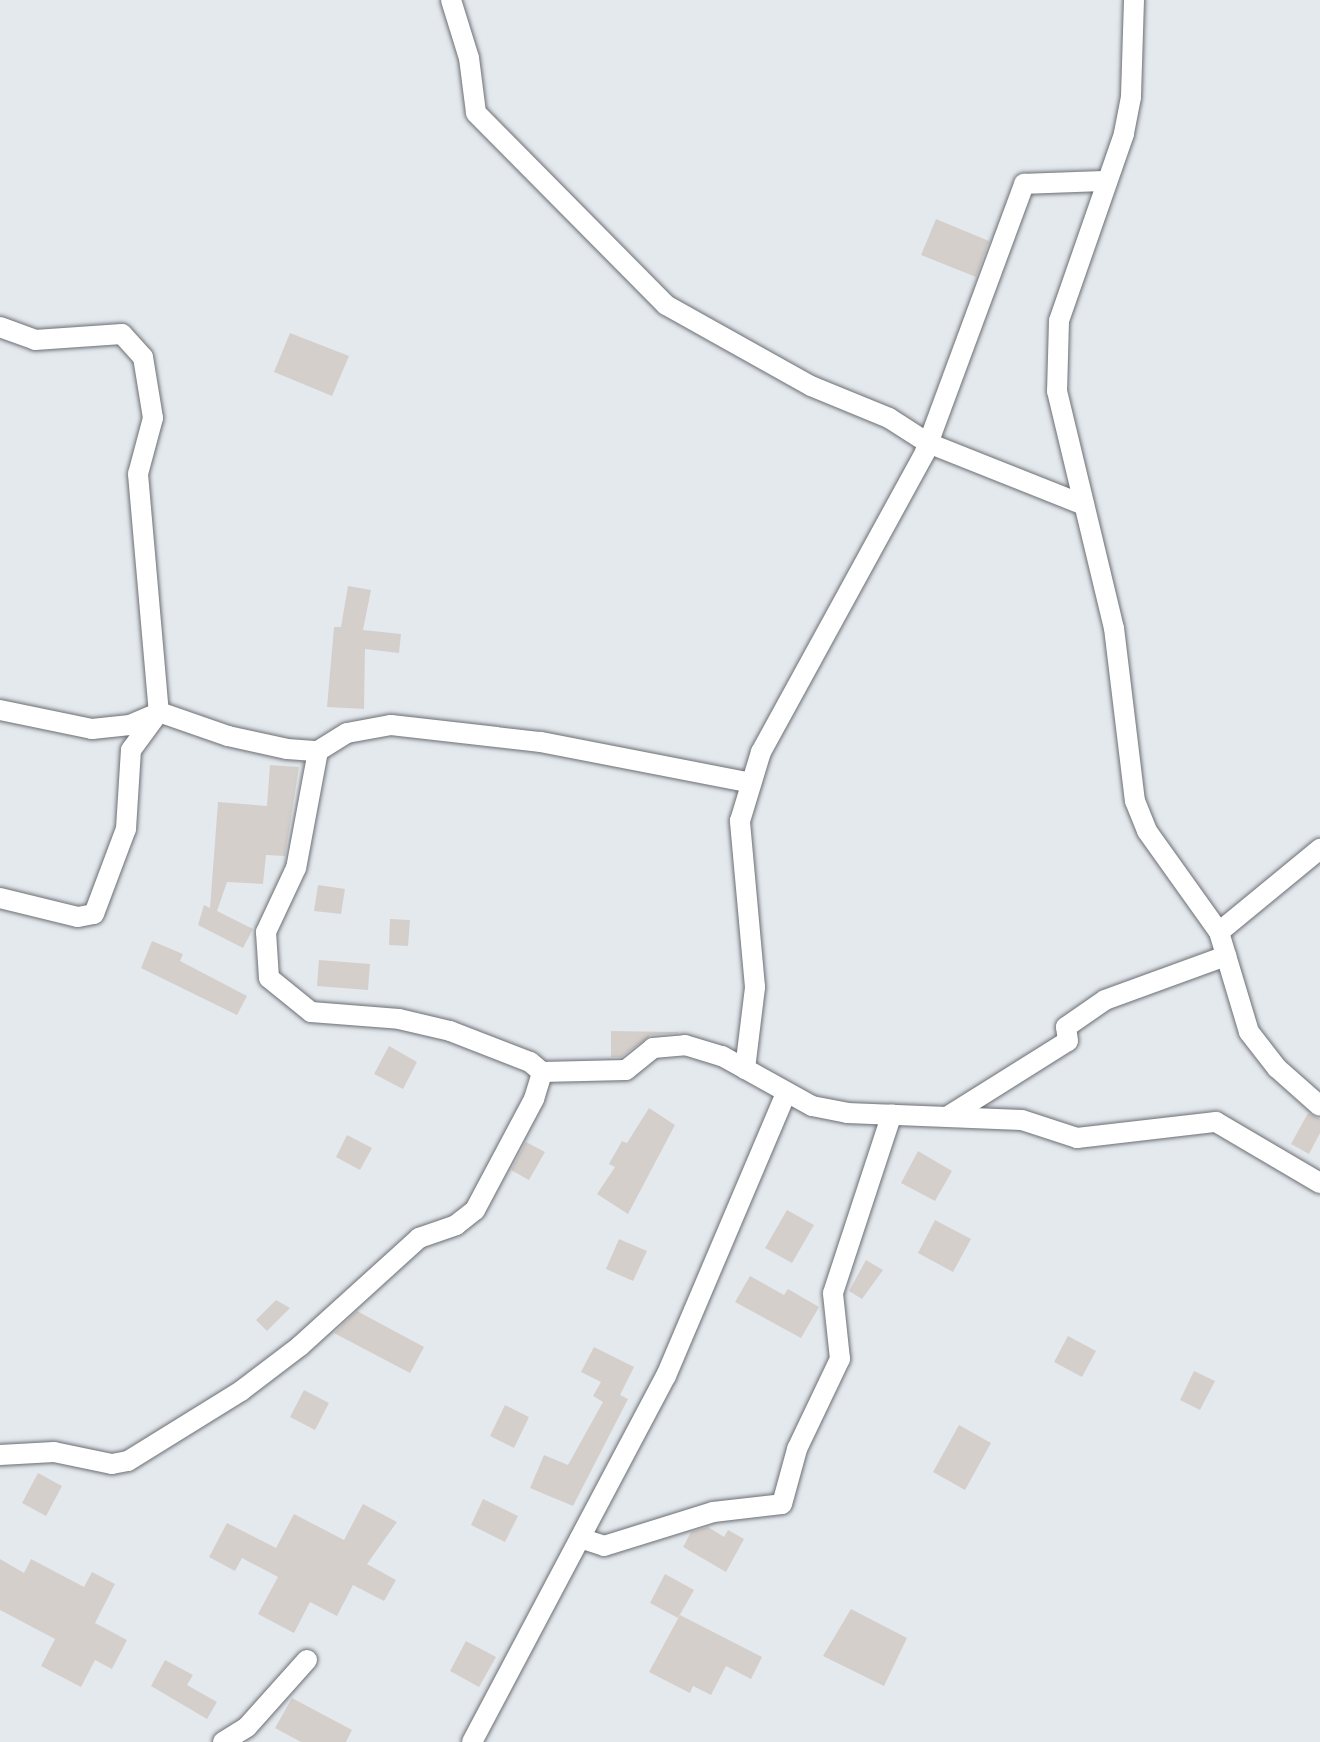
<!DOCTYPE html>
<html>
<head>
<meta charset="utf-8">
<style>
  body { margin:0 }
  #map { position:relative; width:1320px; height:1742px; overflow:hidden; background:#e4e9ee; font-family:"Archivo Narrow",sans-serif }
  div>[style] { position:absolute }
  .building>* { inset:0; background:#d5cfcb }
  .roads { filter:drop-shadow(0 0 2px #6b6f74) drop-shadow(0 0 2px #6b6f74) }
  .minor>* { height:20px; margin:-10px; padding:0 10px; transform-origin:10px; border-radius:10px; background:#fff }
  span { translate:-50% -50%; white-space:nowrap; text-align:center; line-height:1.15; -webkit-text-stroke:6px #f1f6fb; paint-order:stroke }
</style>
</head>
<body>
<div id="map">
  <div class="building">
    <div style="clip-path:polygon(936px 219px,989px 241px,976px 277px,921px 255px)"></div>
    <div style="clip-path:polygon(290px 333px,349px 356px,332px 396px,274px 372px)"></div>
    <div style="clip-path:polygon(348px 586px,371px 590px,363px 630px,401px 634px,399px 653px,365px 649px,364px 709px,327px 707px,334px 627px,341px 627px)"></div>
    <div style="clip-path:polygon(270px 765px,299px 767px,285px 856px,266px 855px,263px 884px,227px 882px,217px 911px,253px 929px,243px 948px,198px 925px,204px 905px,210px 908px,218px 802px,267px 806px)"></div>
    <div style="clip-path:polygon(318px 885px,345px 889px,341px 914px,314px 911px)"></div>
    <div style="clip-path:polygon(390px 919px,410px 920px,408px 946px,389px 945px)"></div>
    <div style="clip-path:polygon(152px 941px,183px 954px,180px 961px,247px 996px,237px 1015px,141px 968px)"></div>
    <div style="clip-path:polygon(319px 960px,370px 964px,368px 990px,317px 986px)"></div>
    <div style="clip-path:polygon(611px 1031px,678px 1032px,678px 1033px,651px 1035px,621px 1057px,611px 1057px)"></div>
    <div style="clip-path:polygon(389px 1046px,417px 1062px,403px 1089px,374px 1074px)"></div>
    <div style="clip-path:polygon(649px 1108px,675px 1125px,628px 1214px,597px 1194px,615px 1167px,609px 1164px,622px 1141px,627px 1143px)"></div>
    <div style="clip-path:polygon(1308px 1113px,1320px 1119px,1320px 1133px,1309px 1154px,1291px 1144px)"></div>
    <div style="clip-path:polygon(347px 1135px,372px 1148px,360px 1170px,336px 1157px)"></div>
    <div style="clip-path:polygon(526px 1142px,545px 1152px,529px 1180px,511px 1170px)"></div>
    <div style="clip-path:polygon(918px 1151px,952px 1171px,935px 1201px,901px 1183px)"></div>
    <div style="clip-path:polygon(787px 1210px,814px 1225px,792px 1263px,765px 1248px)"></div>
    <div style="clip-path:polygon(935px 1220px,971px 1239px,953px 1272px,918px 1253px)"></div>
    <div style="clip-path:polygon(619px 1239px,647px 1251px,633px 1281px,606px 1269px)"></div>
    <div style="clip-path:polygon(866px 1260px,883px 1270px,862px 1299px,849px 1291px)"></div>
    <div style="clip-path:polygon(750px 1276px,784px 1295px,788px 1289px,819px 1307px,801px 1338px,735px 1302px)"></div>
    <div style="clip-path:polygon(276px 1300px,290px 1308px,267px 1331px,256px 1320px)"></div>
    <div style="clip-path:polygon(357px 1311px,424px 1347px,410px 1373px,334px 1333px)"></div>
    <div style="clip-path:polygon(1068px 1336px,1096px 1351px,1082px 1377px,1054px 1362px)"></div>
    <div style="clip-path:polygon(594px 1347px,634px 1367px,620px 1395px,628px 1399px,573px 1506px,530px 1488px,544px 1455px,568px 1465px,603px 1402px,593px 1396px,601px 1382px,581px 1372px)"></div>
    <div style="clip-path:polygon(1194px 1371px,1215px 1381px,1200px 1410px,1180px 1400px)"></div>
    <div style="clip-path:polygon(304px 1390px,329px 1403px,315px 1430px,290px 1417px)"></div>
    <div style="clip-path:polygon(505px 1405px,529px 1417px,514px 1448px,490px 1436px)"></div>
    <div style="clip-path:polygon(959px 1425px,991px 1443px,965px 1490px,933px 1472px)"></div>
    <div style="clip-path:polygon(38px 1473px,62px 1486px,46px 1516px,22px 1503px)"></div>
    <div style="clip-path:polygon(483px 1499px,518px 1516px,505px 1542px,471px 1525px)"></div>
    <div style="clip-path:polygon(363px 1504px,397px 1522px,367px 1564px,396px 1580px,384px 1601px,353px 1585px,337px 1616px,310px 1602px,294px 1633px,258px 1614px,278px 1577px,242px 1558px,235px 1571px,209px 1557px,227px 1523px,276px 1548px,294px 1514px,344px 1540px)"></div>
    <div style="clip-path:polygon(708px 1527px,724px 1537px,728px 1530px,744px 1539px,726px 1572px,683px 1547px,691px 1532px)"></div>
    <div style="clip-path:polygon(0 1559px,24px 1573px,31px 1559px,84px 1587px,92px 1572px,115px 1584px,95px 1623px,127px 1640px,112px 1669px,95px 1660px,81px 1687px,41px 1666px,55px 1639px,0 1610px)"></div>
    <div style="clip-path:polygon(665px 1574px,694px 1590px,678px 1618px,650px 1603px)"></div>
    <div style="clip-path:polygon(851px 1609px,907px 1638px,884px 1686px,823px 1656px)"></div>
    <div style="clip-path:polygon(680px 1615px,762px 1657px,751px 1679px,726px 1666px,711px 1695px,693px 1686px,690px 1693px,649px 1672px)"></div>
    <div style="clip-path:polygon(466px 1641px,496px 1657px,479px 1687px,450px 1671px)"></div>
    <div style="clip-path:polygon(165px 1660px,193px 1675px,187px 1685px,217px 1702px,207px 1719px,151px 1686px)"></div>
    <div style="clip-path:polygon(292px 1698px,352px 1730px,346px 1742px,301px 1742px,275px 1728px)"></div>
  </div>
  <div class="roads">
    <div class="minor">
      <div style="left:451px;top:0;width:61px;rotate:72.8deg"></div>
      <div style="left:469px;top:58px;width:55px;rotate:82.7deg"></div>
      <div style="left:476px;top:113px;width:270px;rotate:45.3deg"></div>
      <div style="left:666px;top:305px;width:166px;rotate:29.2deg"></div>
      <div style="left:811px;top:386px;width:84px;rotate:22.3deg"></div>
      <div style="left:889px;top:418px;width:46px;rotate:32.7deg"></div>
      <div style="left:928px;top:443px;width:168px;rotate:21.7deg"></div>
      <div style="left:1134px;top:0;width:97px;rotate:91.8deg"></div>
      <div style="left:1131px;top:97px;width:38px;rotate:101deg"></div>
      <div style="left:1124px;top:134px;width:198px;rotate:109.2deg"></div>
      <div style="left:1059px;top:321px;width:70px;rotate:91.6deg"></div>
      <div style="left:1057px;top:391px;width:244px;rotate:76.5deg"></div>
      <div style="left:1114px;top:628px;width:174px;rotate:83.1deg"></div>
      <div style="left:1135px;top:801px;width:32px;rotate:68deg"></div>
      <div style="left:1147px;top:831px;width:124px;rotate:54.5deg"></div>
      <div style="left:1219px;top:932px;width:104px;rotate:73.3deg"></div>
      <div style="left:1249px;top:1032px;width:46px;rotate:52.1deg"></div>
      <div style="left:1277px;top:1068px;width:57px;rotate:41.5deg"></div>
      <div style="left:0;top:327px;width:37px;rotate:20deg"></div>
      <div style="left:35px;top:340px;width:87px;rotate:-3.9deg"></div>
      <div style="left:122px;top:334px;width:31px;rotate:48deg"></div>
      <div style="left:143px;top:357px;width:62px;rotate:80.7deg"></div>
      <div style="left:153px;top:418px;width:58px;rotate:105deg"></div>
      <div style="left:138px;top:474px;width:239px;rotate:85deg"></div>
      <div style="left:159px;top:712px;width:73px;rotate:19.2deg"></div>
      <div style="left:228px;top:736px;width:60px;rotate:12.4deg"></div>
      <div style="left:287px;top:749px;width:31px;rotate:4deg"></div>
      <div style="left:318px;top:751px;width:34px;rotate:-32deg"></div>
      <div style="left:347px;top:733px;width:45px;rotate:-10.3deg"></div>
      <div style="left:391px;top:725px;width:151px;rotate:6.5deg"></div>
      <div style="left:541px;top:742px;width:214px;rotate:11deg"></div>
      <div style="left:0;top:710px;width:94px;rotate:11.7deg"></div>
      <div style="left:92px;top:729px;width:38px;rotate:-6deg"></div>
      <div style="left:130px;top:725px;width:28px;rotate:-23deg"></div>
      <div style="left:318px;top:751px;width:119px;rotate:100.6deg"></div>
      <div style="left:296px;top:868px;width:71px;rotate:115.1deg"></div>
      <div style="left:266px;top:932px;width:46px;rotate:86.3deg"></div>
      <div style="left:269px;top:978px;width:54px;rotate:39deg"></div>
      <div style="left:311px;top:1012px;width:88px;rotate:4.5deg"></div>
      <div style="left:399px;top:1019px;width:52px;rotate:13.2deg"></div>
      <div style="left:450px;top:1031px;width:86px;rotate:21.2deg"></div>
      <div style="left:530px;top:1062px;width:16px;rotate:40deg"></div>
      <div style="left:542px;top:1072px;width:84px;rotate:-1.4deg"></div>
      <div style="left:626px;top:1070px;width:35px;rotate:-39deg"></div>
      <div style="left:653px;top:1048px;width:32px;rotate:-5deg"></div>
      <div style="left:685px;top:1045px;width:39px;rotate:17deg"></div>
      <div style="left:722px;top:1056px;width:103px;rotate:29.1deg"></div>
      <div style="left:812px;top:1106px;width:36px;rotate:11deg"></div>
      <div style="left:847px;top:1113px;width:175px;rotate:2.3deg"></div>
      <div style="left:1022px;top:1120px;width:58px;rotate:18.1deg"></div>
      <div style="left:1077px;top:1138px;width:140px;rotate:-6.6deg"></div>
      <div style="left:1216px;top:1122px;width:121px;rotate:30.4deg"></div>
      <div style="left:0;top:898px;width:80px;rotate:13.7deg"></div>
      <div style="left:78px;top:917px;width:16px;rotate:-11deg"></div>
      <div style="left:94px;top:914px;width:91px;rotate:-69.4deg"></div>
      <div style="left:126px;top:829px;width:79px;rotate:-86.4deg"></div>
      <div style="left:131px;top:750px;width:47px;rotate:-53.6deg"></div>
      <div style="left:1219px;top:932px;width:131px;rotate:-39.4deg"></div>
      <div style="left:745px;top:1069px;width:83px;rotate:-83deg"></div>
      <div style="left:755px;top:987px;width:167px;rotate:-95.2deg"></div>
      <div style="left:740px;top:821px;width:72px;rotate:-73.1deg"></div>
      <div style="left:761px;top:752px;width:342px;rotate:-61.3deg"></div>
      <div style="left:925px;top:452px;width:286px;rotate:-69.7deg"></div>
      <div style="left:1024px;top:184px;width:83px;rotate:-2.1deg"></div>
      <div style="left:950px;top:1115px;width:139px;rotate:-32.1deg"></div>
      <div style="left:1068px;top:1041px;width:14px;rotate:-98deg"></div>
      <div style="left:1066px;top:1027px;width:47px;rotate:-34.7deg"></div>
      <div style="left:1105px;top:1000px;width:129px;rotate:-20deg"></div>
      <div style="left:0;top:1455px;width:54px;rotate:-3.2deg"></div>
      <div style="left:54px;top:1452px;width:59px;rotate:11.7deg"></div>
      <div style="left:112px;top:1464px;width:16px;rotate:-11deg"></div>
      <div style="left:128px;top:1461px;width:133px;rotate:-31.8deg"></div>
      <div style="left:241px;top:1391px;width:74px;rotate:-37.3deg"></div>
      <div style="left:300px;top:1346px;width:161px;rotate:-42.2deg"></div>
      <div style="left:419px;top:1238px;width:39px;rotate:-19deg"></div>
      <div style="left:456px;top:1225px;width:24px;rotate:-38deg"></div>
      <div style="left:475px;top:1210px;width:126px;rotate:-62deg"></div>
      <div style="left:534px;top:1099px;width:28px;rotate:-73deg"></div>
      <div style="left:580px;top:1538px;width:25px;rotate:18deg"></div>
      <div style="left:604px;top:1546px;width:114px;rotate:-17.3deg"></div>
      <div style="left:713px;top:1512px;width:69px;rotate:-6.6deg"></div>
      <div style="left:782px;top:1504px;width:57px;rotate:-74.7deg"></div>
      <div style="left:797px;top:1449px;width:100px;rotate:-64.5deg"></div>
      <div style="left:840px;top:1359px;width:66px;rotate:-96.1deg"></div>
      <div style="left:833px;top:1293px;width:188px;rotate:-71.8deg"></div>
      <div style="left:223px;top:1742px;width:28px;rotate:-32deg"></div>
      <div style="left:247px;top:1727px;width:90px;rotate:-48.2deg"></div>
      <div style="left:472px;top:1742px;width:414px;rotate:-62.1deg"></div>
      <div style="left:666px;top:1376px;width:307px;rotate:-67deg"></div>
    </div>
  </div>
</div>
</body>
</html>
